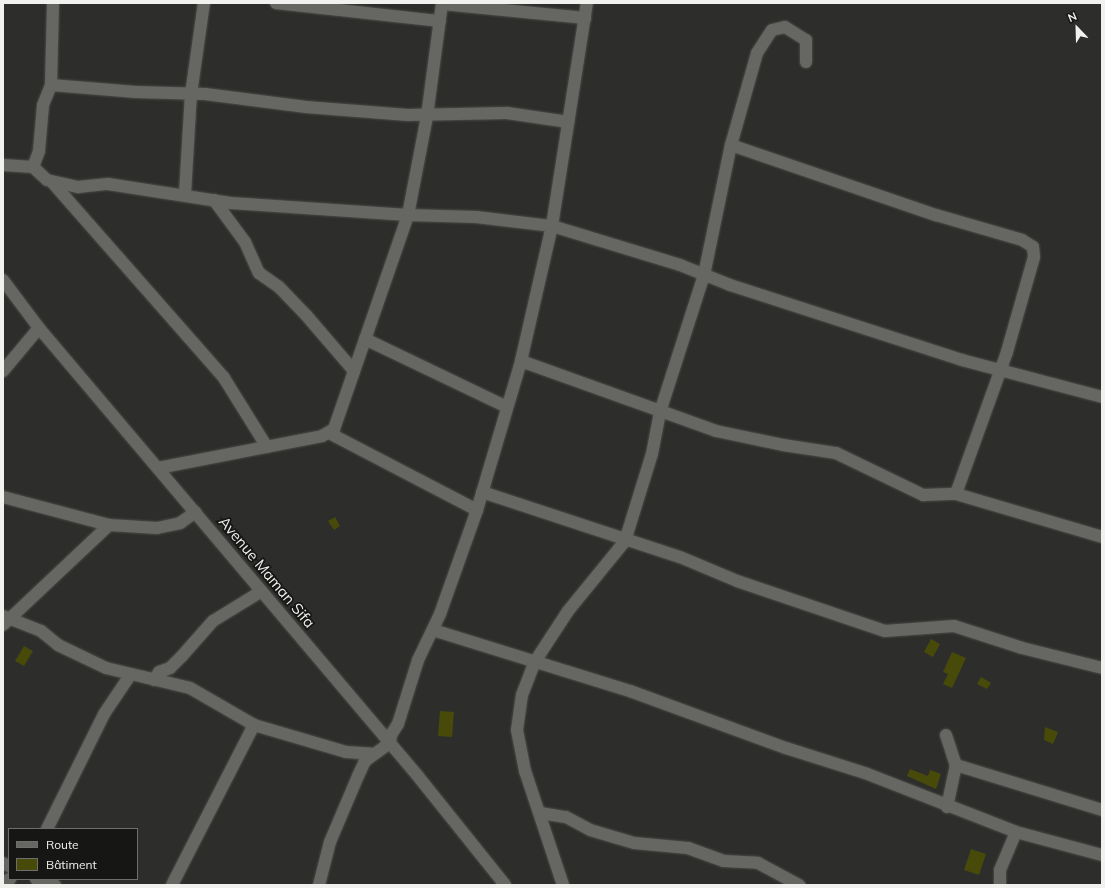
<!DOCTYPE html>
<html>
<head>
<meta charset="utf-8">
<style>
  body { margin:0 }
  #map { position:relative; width:1105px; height:888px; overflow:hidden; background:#2d2e2b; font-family:Mulish,sans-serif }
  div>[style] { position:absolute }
  .building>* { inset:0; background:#484a09 }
  .roads { filter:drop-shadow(0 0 1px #4b4b48) drop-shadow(0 0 1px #4b4b48) }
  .minor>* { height:12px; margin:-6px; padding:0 6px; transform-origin:6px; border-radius:6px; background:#666662 }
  span { translate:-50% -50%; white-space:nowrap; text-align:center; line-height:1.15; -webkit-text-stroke:3.5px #161614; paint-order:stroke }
  .street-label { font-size:15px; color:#f1f1ef }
  .frame { position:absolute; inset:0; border:4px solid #f1f1ef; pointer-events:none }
  .legend { position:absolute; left:8px; top:828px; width:130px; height:52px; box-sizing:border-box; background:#161614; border:1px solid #6e6e6c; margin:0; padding:5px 7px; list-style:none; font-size:12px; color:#f1f1ef }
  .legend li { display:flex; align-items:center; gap:8px; height:20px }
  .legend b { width:20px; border:1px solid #6e6e6c }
  .north { position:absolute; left:1057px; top:8px; width:40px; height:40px; -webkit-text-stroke:3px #161614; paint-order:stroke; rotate:337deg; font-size:11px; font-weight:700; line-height:16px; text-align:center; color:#f1f1ef }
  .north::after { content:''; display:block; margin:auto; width:14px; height:18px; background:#f1f1ef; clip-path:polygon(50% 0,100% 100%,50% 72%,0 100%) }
</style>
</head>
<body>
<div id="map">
  <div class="building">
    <div style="clip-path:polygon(335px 517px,340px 526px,334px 530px,328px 521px)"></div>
    <div style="clip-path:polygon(931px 639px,940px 644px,933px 657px,924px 652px)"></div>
    <div style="clip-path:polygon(24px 646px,33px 651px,24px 666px,15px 661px)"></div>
    <div style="clip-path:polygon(952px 652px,966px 658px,952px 688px,943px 684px,948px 674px,943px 672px)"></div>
    <div style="clip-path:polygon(981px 677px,991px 683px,987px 689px,977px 684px)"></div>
    <div style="clip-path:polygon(440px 711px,454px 712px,452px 737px,438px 736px)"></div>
    <div style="clip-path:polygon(1045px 727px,1058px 732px,1053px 744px,1044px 740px)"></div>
    <div style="clip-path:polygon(910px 769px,928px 776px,930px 770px,941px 774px,936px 789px,907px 776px)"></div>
    <div style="clip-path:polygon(971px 849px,986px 854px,979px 875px,964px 870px)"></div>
  </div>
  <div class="roads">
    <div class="minor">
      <div style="left:276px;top:3px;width:165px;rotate:6.3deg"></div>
      <div style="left:442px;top:4px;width:144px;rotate:5.6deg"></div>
      <div style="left:51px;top:85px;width:82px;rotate:-88.6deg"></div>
      <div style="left:731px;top:145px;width:217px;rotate:18.9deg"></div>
      <div style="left:936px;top:215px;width:90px;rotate:16.2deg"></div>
      <div style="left:1022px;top:240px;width:13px;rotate:32deg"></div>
      <div style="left:1033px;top:247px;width:10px;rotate:84deg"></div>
      <div style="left:1034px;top:257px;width:99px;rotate:105.9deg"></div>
      <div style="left:1007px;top:352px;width:151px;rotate:109.8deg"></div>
      <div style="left:3px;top:165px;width:30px;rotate:4deg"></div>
      <div style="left:33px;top:167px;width:19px;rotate:43deg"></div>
      <div style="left:47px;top:180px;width:32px;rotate:13deg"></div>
      <div style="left:78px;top:187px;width:30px;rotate:-6deg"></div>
      <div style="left:108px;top:184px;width:124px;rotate:8.8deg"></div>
      <div style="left:231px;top:203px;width:177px;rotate:3.9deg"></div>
      <div style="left:408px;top:215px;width:68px;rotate:1.7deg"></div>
      <div style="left:476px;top:217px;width:77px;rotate:6.8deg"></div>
      <div style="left:552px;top:226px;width:134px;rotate:16.9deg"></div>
      <div style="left:680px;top:265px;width:54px;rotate:21.8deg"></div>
      <div style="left:730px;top:285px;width:244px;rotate:17.9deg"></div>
      <div style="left:962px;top:360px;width:145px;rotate:14.8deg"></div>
      <div style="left:33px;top:167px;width:17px;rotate:-69deg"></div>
      <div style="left:39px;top:151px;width:46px;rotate:-85deg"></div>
      <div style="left:43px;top:105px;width:22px;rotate:-68deg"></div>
      <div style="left:51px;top:85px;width:85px;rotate:4.7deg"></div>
      <div style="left:136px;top:92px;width:69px;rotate:1.7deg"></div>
      <div style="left:205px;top:94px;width:102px;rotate:7.3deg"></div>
      <div style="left:306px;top:107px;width:102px;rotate:4.5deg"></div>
      <div style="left:408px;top:115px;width:99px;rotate:-1.2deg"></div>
      <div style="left:507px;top:113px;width:62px;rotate:8.4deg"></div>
      <div style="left:52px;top:182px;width:261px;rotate:48.7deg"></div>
      <div style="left:224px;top:378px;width:81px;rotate:58.1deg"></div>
      <div style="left:185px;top:194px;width:100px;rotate:-86.6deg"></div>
      <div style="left:191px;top:94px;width:92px;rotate:-81.9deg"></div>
      <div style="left:214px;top:200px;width:52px;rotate:53.6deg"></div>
      <div style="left:245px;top:242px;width:34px;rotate:66deg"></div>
      <div style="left:259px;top:273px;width:24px;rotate:35deg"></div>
      <div style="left:279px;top:287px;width:39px;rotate:46deg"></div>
      <div style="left:306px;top:315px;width:74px;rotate:49.4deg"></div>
      <div style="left:3px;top:280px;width:60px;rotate:53.1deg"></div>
      <div style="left:39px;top:328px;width:585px;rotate:49.78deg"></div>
      <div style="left:417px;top:775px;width:141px;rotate:51.3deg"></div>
      <div style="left:365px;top:339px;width:157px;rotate:25.6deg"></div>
      <div style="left:521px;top:361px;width:207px;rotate:19.7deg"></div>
      <div style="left:716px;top:431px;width:68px;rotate:11.8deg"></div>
      <div style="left:783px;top:445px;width:54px;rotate:8.6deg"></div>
      <div style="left:836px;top:453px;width:97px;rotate:25.8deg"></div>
      <div style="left:923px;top:495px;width:33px;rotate:-2deg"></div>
      <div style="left:956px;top:494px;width:152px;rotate:16.4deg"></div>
      <div style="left:3px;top:371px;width:56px;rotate:-50.1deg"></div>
      <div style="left:329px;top:433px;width:167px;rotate:27.5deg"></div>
      <div style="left:158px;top:468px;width:167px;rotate:-11deg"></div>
      <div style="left:322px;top:436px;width:14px;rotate:-30deg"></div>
      <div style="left:334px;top:429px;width:226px;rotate:-70.9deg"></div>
      <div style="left:408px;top:215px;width:101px;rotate:-79.1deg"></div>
      <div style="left:427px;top:116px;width:114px;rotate:-82.4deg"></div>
      <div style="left:482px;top:492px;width:208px;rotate:18.2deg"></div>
      <div style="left:680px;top:557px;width:62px;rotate:22.8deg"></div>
      <div style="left:737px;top:581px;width:156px;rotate:18.7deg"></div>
      <div style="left:885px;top:631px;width:69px;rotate:-4.1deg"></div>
      <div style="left:954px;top:626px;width:71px;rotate:17.9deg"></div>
      <div style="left:1022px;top:648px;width:82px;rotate:14deg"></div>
      <div style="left:3px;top:497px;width:110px;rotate:14.8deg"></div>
      <div style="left:109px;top:525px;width:48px;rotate:3.6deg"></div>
      <div style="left:157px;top:528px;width:24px;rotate:-12deg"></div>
      <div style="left:180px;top:523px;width:19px;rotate:-35deg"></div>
      <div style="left:3px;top:616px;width:41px;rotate:21.5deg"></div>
      <div style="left:41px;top:631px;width:22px;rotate:39deg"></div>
      <div style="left:58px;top:645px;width:53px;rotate:25.6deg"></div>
      <div style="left:106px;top:668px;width:86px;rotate:13.4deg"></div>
      <div style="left:190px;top:688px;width:74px;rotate:30deg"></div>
      <div style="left:254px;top:725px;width:96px;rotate:16.4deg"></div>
      <div style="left:346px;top:752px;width:26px;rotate:4deg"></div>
      <div style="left:3px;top:625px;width:146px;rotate:-43.3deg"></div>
      <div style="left:433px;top:630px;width:206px;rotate:17.2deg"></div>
      <div style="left:630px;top:691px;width:166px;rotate:20.1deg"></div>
      <div style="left:786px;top:748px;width:83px;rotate:17.6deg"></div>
      <div style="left:865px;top:773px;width:162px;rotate:21.3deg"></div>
      <div style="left:1016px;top:832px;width:89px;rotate:15deg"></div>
      <div style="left:154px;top:680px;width:9px;rotate:-58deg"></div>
      <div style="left:159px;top:672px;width:12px;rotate:-20deg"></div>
      <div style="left:170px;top:668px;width:17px;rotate:-45deg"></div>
      <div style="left:182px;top:656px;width:47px;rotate:-48.5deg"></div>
      <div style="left:213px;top:621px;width:57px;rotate:-31.5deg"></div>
      <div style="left:946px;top:735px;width:32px;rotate:72deg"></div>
      <div style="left:956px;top:765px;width:43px;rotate:102.1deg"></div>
      <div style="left:956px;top:765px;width:153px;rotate:17.1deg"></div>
      <div style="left:540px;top:813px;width:26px;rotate:9deg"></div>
      <div style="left:566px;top:817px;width:27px;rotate:28deg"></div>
      <div style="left:590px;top:830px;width:46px;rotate:16.5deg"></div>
      <div style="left:634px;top:843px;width:54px;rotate:5.3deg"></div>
      <div style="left:688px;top:848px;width:38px;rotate:20deg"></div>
      <div style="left:724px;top:861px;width:34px;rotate:3deg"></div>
      <div style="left:758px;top:863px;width:47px;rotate:28.2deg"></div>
      <div style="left:47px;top:829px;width:128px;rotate:-63.6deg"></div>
      <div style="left:104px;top:714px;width:48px;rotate:-56deg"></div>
      <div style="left:3px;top:863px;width:7px;rotate:27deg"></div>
      <div style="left:36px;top:879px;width:20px;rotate:18deg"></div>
      <div style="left:3px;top:882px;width:8px;rotate:-23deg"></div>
      <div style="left:172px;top:885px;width:180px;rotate:-62.9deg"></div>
      <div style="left:319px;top:885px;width:44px;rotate:-75.7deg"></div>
      <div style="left:330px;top:842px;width:72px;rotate:-67deg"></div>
      <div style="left:358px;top:776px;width:17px;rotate:-65deg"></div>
      <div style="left:365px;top:761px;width:31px;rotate:-36deg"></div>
      <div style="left:390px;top:743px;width:8px;rotate:-83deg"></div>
      <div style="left:391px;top:735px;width:13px;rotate:-58deg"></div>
      <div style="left:398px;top:724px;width:67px;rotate:-72.6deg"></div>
      <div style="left:418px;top:660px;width:51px;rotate:-64.4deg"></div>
      <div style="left:440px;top:614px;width:110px;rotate:-70.4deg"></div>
      <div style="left:477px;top:510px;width:155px;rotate:-73.5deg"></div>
      <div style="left:521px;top:361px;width:139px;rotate:-77.1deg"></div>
      <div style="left:552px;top:226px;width:226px;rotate:-81.1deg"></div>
      <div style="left:563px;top:885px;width:120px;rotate:-108.4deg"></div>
      <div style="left:525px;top:771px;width:42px;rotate:-101deg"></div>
      <div style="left:517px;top:730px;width:35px;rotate:-82deg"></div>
      <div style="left:522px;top:695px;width:34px;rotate:-69deg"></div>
      <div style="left:534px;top:663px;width:62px;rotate:-56.8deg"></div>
      <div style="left:568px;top:611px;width:90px;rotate:-50.8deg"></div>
      <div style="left:625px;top:541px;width:91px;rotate:-72.8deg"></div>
      <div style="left:652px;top:454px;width:43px;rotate:-79.2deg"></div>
      <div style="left:660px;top:412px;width:144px;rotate:-72.2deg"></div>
      <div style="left:704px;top:275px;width:133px;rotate:-78.3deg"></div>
      <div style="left:731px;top:145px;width:96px;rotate:-74.2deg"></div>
      <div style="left:757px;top:53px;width:27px;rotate:-57deg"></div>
      <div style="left:772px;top:30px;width:13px;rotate:-13deg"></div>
      <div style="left:785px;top:27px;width:25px;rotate:32deg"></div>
      <div style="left:806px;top:40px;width:22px;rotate:90deg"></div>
      <div style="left:1000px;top:885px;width:15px;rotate:-90deg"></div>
      <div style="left:1000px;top:870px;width:41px;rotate:-67.2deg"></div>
    </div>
  </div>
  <div class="street-label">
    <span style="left:267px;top:572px;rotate:50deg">Avenue Maman Sifa</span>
  </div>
  <div class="frame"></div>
  <ul class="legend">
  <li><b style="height:5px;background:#666662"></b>Route</li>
  <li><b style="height:11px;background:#484a09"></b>Bâtiment</li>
  </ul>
  <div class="north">N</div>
</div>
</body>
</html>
